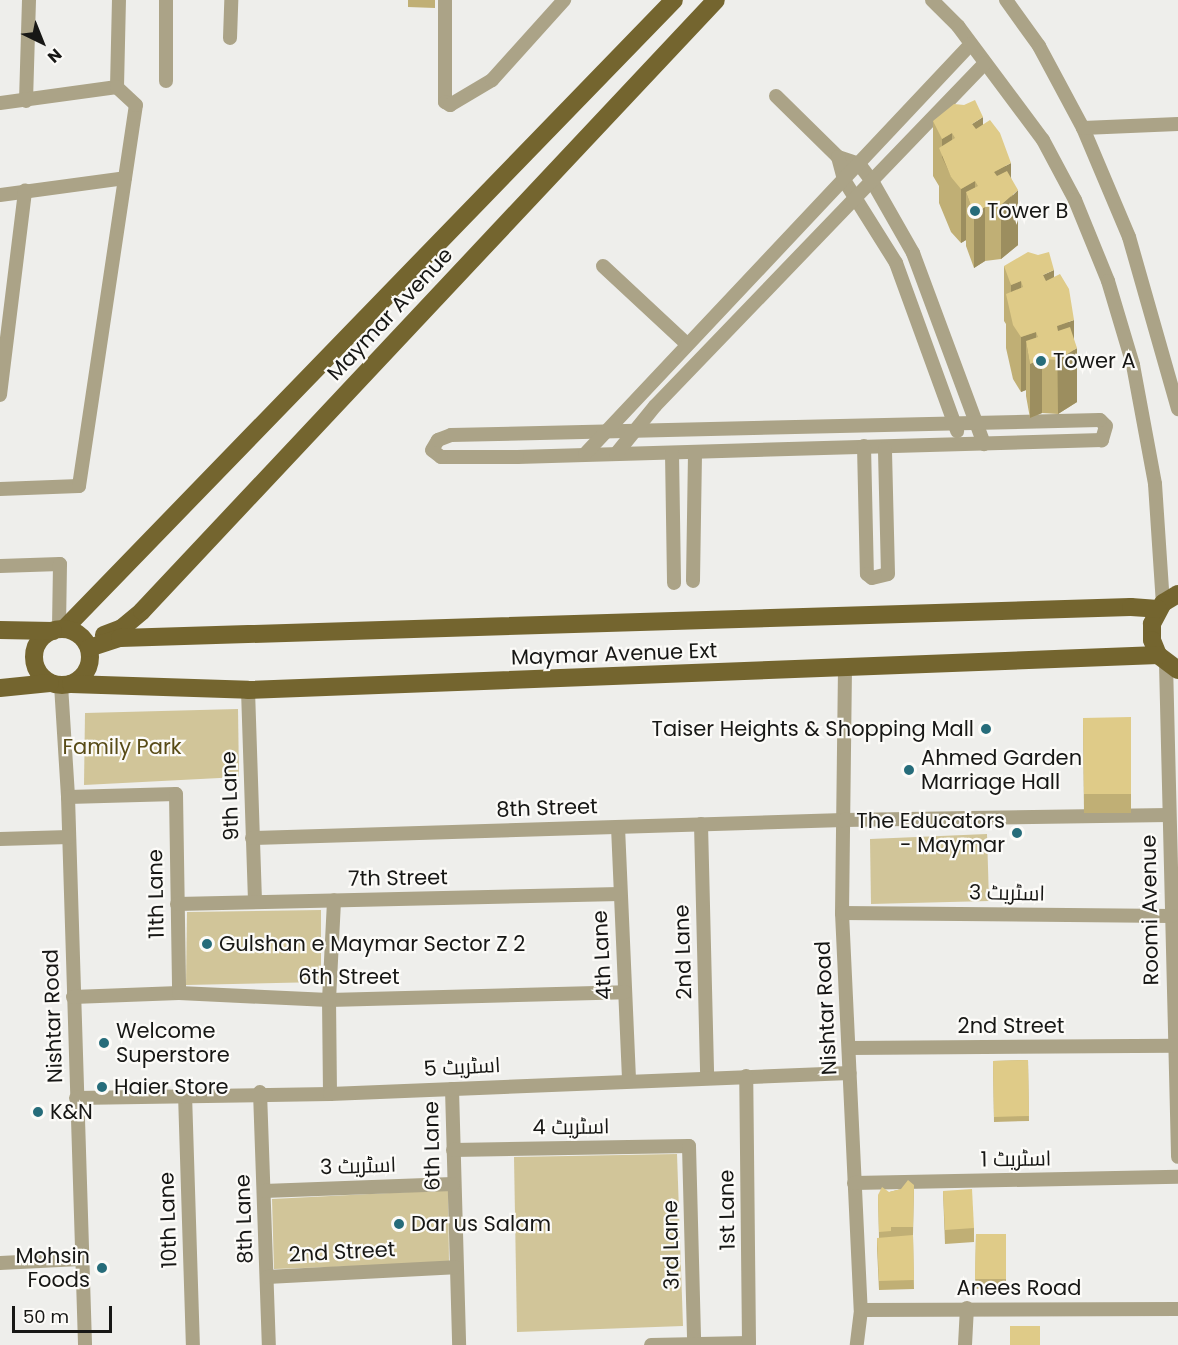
<!DOCTYPE html>
<html>
<head>
<meta charset="utf-8">
<style>
  body { margin:0 }
  #map { position:relative; width:1178px; height:1345px; overflow:hidden; background:#eeeeeb; font-family:Poppins,Cairo,sans-serif }
  div>[style] { position:absolute }
  .green>* { inset:0; background:#d1c599 }
  .minor>* { height:14px; margin:-7px; padding:0 7px; transform-origin:7px; border-radius:7px; background:#aba387 }
  .major>* { height:18px; margin:-9px; padding:0 9px; transform-origin:9px; border-radius:9px; background:#74652f }
  .major>.ring { margin:-9px; padding:0; box-sizing:content-box; background:none; border:18px solid #74652f; border-radius:50% }
  .wall>* { inset:0; background:#c0af75 }
  .shaded-wall>* { inset:0; background:#9c8e5f }
  .building>* { inset:0; background:#dfcb88 }
  .dots>* { width:16px; height:16px; translate:-50% -50%; box-sizing:border-box; border:3px solid #fcfbf8; border-radius:50% }
  span { translate:-50% -50%; white-space:nowrap; text-align:center; line-height:1.15; -webkit-text-stroke:4.5px #fcfbf8; paint-order:stroke }
  .poi-label { font-size:21px; color:#171715 }
  .left { translate:0 -50%; text-align:left }
  .right { translate:-100% -50%; text-align:right }
  .street-label { font-size:21px; color:#171715 }
  .park-label { font-size:21px; color:#594c18 }
  .north { position:absolute; left:12px; top:12px; width:60px; height:60px; -webkit-text-stroke:4px #fcfbf8; paint-order:stroke; rotate:137deg; font-size:16px; font-weight:700; line-height:24px; text-align:center; color:#171715 }
  .north::after { content:''; display:block; margin:auto; width:21px; height:27px; background:#171715; clip-path:polygon(50% 0,100% 100%,50% 72%,0 100%) }
  .scale { position:absolute; left:12px; top:1306px; width:100px; height:27px; box-sizing:border-box; border:3px solid #171715; border-top:0; padding-left:8px; font-size:18px; line-height:21px; white-space:nowrap; color:#171715; -webkit-text-stroke:4px #fcfbf8; paint-order:stroke }
</style>
</head>
<body>
<div id="map">
  <div class="green">
    <div style="clip-path:polygon(238px 709px,239px 777px,84px 785px,85px 713px)"></div>
    <div style="clip-path:polygon(987px 834px,989px 901px,871px 904px,870px 839px)"></div>
    <div style="clip-path:polygon(321px 910px,321px 982px,186px 985px,187px 912px)"></div>
    <div style="clip-path:polygon(677px 1154px,683px 1326px,517px 1332px,514px 1157px)"></div>
    <div style="clip-path:polygon(448px 1190px,449px 1263px,274px 1269px,272px 1199px)"></div>
  </div>
  <div class="minor">
    <div style="left:166px;top:0;width:81px;rotate:90deg"></div>
    <div style="left:445px;top:0;width:102px;rotate:90deg"></div>
    <div style="left:445px;top:102px;width:6px;rotate:31deg"></div>
    <div style="left:450px;top:105px;width:49px;rotate:-30.8deg"></div>
    <div style="left:492px;top:80px;width:108px;rotate:-48deg"></div>
    <div style="left:932px;top:0;width:37px;rotate:45deg"></div>
    <div style="left:958px;top:26px;width:142px;rotate:53.3deg"></div>
    <div style="left:1043px;top:140px;width:68px;rotate:61.9deg"></div>
    <div style="left:1075px;top:200px;width:87px;rotate:67.8deg"></div>
    <div style="left:1108px;top:281px;width:88px;rotate:73.4deg"></div>
    <div style="left:1133px;top:365px;width:121px;rotate:79.5deg"></div>
    <div style="left:1155px;top:484px;width:119px;rotate:86.2deg"></div>
    <div style="left:1006px;top:0;width:57px;rotate:54.3deg"></div>
    <div style="left:1039px;top:46px;width:93px;rotate:61.8deg"></div>
    <div style="left:1083px;top:128px;width:118px;rotate:67.1deg"></div>
    <div style="left:1129px;top:237px;width:179px;rotate:74.1deg"></div>
    <div style="left:230px;top:38px;width:38px;rotate:-88deg"></div>
    <div style="left:776px;top:96px;width:87px;rotate:44.5deg"></div>
    <div style="left:838px;top:157px;width:22px;rotate:18deg"></div>
    <div style="left:859px;top:164px;width:21px;rotate:53deg"></div>
    <div style="left:872px;top:181px;width:83px;rotate:60.3deg"></div>
    <div style="left:913px;top:253px;width:204px;rotate:69.6deg"></div>
    <div style="left:26px;top:101px;width:101px;rotate:-88.3deg"></div>
    <div style="left:0;top:103px;width:118px;rotate:-7.8deg"></div>
    <div style="left:117px;top:87px;width:87px;rotate:-88.7deg"></div>
    <div style="left:1083px;top:128px;width:95px;rotate:-2.4deg"></div>
    <div style="left:838px;top:157px;width:24px;rotate:75deg"></div>
    <div style="left:844px;top:180px;width:98px;rotate:57.9deg"></div>
    <div style="left:896px;top:263px;width:179px;rotate:70deg"></div>
    <div style="left:0;top:195px;width:126px;rotate:-7.7deg"></div>
    <div style="left:603px;top:266px;width:115px;rotate:42.9deg"></div>
    <div style="left:0;top:395px;width:206px;rotate:-83deg"></div>
    <div style="left:1100px;top:420px;width:8px;rotate:45deg"></div>
    <div style="left:1106px;top:426px;width:15px;rotate:106deg"></div>
    <div style="left:1102px;top:440px;width:585px;rotate:178.34deg"></div>
    <div style="left:517px;top:457px;width:76px;rotate:180deg"></div>
    <div style="left:441px;top:457px;width:11px;rotate:-142deg"></div>
    <div style="left:432px;top:450px;width:12px;rotate:-59deg"></div>
    <div style="left:438px;top:440px;width:14px;rotate:-21deg"></div>
    <div style="left:451px;top:435px;width:649px;rotate:-1.32deg"></div>
    <div style="left:864px;top:446px;width:128px;rotate:88.7deg"></div>
    <div style="left:867px;top:574px;width:6px;rotate:39deg"></div>
    <div style="left:872px;top:578px;width:16px;rotate:-14deg"></div>
    <div style="left:888px;top:574px;width:125px;rotate:-91.4deg"></div>
    <div style="left:672px;top:453px;width:130px;rotate:89.1deg"></div>
    <div style="left:585px;top:454px;width:563px;rotate:-46.73deg"></div>
    <div style="left:616px;top:454px;width:62px;rotate:-50.9deg"></div>
    <div style="left:655px;top:406px;width:476px;rotate:-46.1deg"></div>
    <div style="left:0;top:489px;width:79px;rotate:-2.2deg"></div>
    <div style="left:79px;top:486px;width:385px;rotate:-81.5deg"></div>
    <div style="left:136px;top:105px;width:26px;rotate:-137deg"></div>
    <div style="left:0;top:566px;width:60px;rotate:-1.9deg"></div>
    <div style="left:60px;top:564px;width:66px;rotate:90.9deg"></div>
    <div style="left:693px;top:581px;width:129px;rotate:-89.1deg"></div>
    <div style="left:1166px;top:663px;width:494px;rotate:88.6deg"></div>
    <div style="left:845px;top:668px;width:245px;rotate:90.7deg"></div>
    <div style="left:842px;top:913px;width:397px;rotate:87.3deg"></div>
    <div style="left:861px;top:1310px;width:35px;rotate:97deg"></div>
    <div style="left:61px;top:685px;width:112px;rotate:86.4deg"></div>
    <div style="left:68px;top:797px;width:548px;rotate:88.22deg"></div>
    <div style="left:248px;top:690px;width:211px;rotate:88.1deg"></div>
    <div style="left:68px;top:797px;width:108px;rotate:-1.6deg"></div>
    <div style="left:176px;top:794px;width:199px;rotate:89.1deg"></div>
    <div style="left:701px;top:824px;width:254px;rotate:88.6deg"></div>
    <div style="left:618px;top:827px;width:253px;rotate:87.5deg"></div>
    <div style="left:252px;top:838px;width:592px;rotate:-1.74deg"></div>
    <div style="left:844px;top:820px;width:325px;rotate:-0.9deg"></div>
    <div style="left:0;top:839px;width:69px;rotate:-1.7deg"></div>
    <div style="left:177px;top:904px;width:443px;rotate:-1.3deg"></div>
    <div style="left:842px;top:913px;width:330px;rotate:0.5deg"></div>
    <div style="left:73px;top:997px;width:106px;rotate:-2.2deg"></div>
    <div style="left:179px;top:993px;width:150px;rotate:2.7deg"></div>
    <div style="left:329px;top:1000px;width:296px;rotate:-1.5deg"></div>
    <div style="left:849px;top:1048px;width:325px;rotate:-0.4deg"></div>
    <div style="left:452px;top:1089px;width:256px;rotate:88.4deg"></div>
    <div style="left:260px;top:1092px;width:253px;rotate:88deg"></div>
    <div style="left:185px;top:1094px;width:251px;rotate:88.2deg"></div>
    <div style="left:330px;top:1094px;width:94px;rotate:-90.6deg"></div>
    <div style="left:329px;top:1000px;width:100px;rotate:-87.1deg"></div>
    <div style="left:76px;top:1098px;width:254px;rotate:-0.9deg"></div>
    <div style="left:330px;top:1094px;width:520px;rotate:-2.31deg"></div>
    <div style="left:453px;top:1150px;width:236px;rotate:-1deg"></div>
    <div style="left:689px;top:1146px;width:197px;rotate:88.5deg"></div>
    <div style="left:854px;top:1183px;width:324px;rotate:-1.1deg"></div>
    <div style="left:264px;top:1191px;width:189px;rotate:-2.1deg"></div>
    <div style="left:0;top:1263px;width:80px;rotate:-2.9deg"></div>
    <div style="left:267px;top:1277px;width:188px;rotate:-3deg"></div>
    <div style="left:861px;top:1310px;width:317px;rotate:-0.2deg"></div>
    <div style="left:651px;top:1345px;width:98px;rotate:-1.2deg"></div>
    <div style="left:749px;top:1343px;width:267px;rotate:-90.6deg"></div>
    <div style="left:965px;top:1345px;width:37px;rotate:-87deg"></div>
  </div>
  <div class="major">
    <div style="left:1178px;top:594px;width:17px;rotate:149deg"></div>
    <div style="left:1163px;top:603px;width:24px;rotate:118deg"></div>
    <div style="left:1152px;top:624px;width:16px;rotate:90deg"></div>
    <div style="left:1152px;top:640px;width:16px;rotate:68deg"></div>
    <div style="left:1158px;top:655px;width:25px;rotate:37deg"></div>
    <div style="left:64px;top:629px;width:876px;rotate:-45.88deg"></div>
    <div class="ring" style="left:34px;top:629px;width:38px;height:38px"></div>
    <div style="left:0;top:630px;width:53px;rotate:1.1deg"></div>
    <div style="left:104px;top:635px;width:19px;rotate:-21deg"></div>
    <div style="left:122px;top:628px;width:26px;rotate:-40deg"></div>
    <div style="left:142px;top:611px;width:838px;rotate:-46.79deg"></div>
    <div style="left:89px;top:648px;width:33px;rotate:-18deg"></div>
    <div style="left:120px;top:638px;width:1011px;rotate:-1.76deg"></div>
    <div style="left:1131px;top:607px;width:27px;rotate:4deg"></div>
    <div style="left:71px;top:684px;width:177px;rotate:1.9deg"></div>
    <div style="left:248px;top:690px;width:911px;rotate:-2.2deg"></div>
    <div style="left:0;top:688px;width:50px;rotate:-5.7deg"></div>
  </div>
  <div class="wall">
    <div style="clip-path:polygon(408px 0,435px 0,435px 8px,408px 7px)"></div>
    <div style="clip-path:polygon(933px 121px,983px 125px,1011px 177px,1018px 245px,1001px 259px,985px 261px,974px 268px,966px 246px,966px 240px,961px 243px,951px 232px,939px 203px,939px 186px,933px 176px)"></div>
    <div style="clip-path:polygon(1004px 266px,1054px 277px,1074px 340px,1077px 402px,1058px 414px,1042px 413px,1030px 418px,1026px 396px,1026px 390px,1021px 392px,1013px 379px,1006px 348px,1006px 324px,1004px 321px)"></div>
    <div style="clip-path:polygon(1083px 718px,1131px 794px,1131px 813px,1084px 813px)"></div>
    <div style="clip-path:polygon(1028px 1060px,1029px 1121px,994px 1122px,993px 1061px)"></div>
    <div style="clip-path:polygon(914px 1185px,913px 1235px,914px 1289px,879px 1290px,877px 1248px,877px 1238px,879px 1238px,878px 1195px,901px 1189px)"></div>
    <div style="clip-path:polygon(943px 1191px,974px 1228px,974px 1242px,945px 1244px)"></div>
    <div style="clip-path:polygon(976px 1234px,1006px 1234px,1006px 1288px,975px 1289px)"></div>
  </div>
  <div class="shaded-wall">
    <div style="clip-path:polygon(983px 117px,983px 171px,972px 124px)"></div>
    <div style="clip-path:polygon(952px 133px,952px 178px,942px 157px,942px 139px)"></div>
    <div style="clip-path:polygon(1011px 163px,1011px 197px,1018px 190px,1018px 245px,1001px 259px,1001px 205px,994px 172px)"></div>
    <div style="clip-path:polygon(975px 181px,975px 213px,985px 207px,985px 261px,974px 268px,974px 214px,966px 192px,966px 240px,961px 243px,961px 189px)"></div>
    <div style="clip-path:polygon(1054px 270px,1054px 324px,1043px 275px)"></div>
    <div style="clip-path:polygon(1021px 281px,1021px 335px,1011px 314px,1011px 285px)"></div>
    <div style="clip-path:polygon(1074px 320px,1074px 350px,1077px 348px,1077px 402px,1058px 414px,1057px 326px)"></div>
    <div style="clip-path:polygon(1036px 332px,1036px 361px,1042px 359px,1042px 413px,1030px 418px,1030px 364px,1026px 341px,1026px 390px,1021px 392px,1021px 337px)"></div>
  </div>
  <div class="building">
    <div style="clip-path:polygon(975px 100px,983px 117px,972px 124px,976px 129px,990px 120px,1000px 133px,1011px 163px,994px 172px,997px 176px,1007px 171px,1018px 190px,1001px 205px,985px 207px,974px 214px,966px 192px,978px 186px,975px 181px,961px 189px,951px 177px,939px 148px,955px 138px,952px 133px,942px 139px,933px 121px,954px 104px,964px 105px)"></div>
    <div style="clip-path:polygon(1028px 252px,1038px 255px,1049px 252px,1054px 270px,1043px 275px,1046px 281px,1060px 274px,1069px 289px,1074px 320px,1057px 326px,1058px 331px,1070px 327px,1077px 348px,1058px 360px,1042px 359px,1030px 364px,1026px 341px,1038px 337px,1036px 332px,1021px 337px,1013px 325px,1006px 294px,1023px 287px,1021px 281px,1011px 285px,1004px 266px)"></div>
    <div style="clip-path:polygon(1131px 717px,1131px 794px,1084px 794px,1083px 718px)"></div>
    <div style="clip-path:polygon(1028px 1060px,1029px 1116px,994px 1117px,993px 1061px)"></div>
    <div style="clip-path:polygon(908px 1180px,914px 1185px,913px 1227px,891px 1227px,891px 1231px,879px 1232px,878px 1195px,882px 1187px,889px 1192px,901px 1189px)"></div>
    <div style="clip-path:polygon(972px 1189px,974px 1228px,945px 1230px,943px 1191px)"></div>
    <div style="clip-path:polygon(976px 1234px,1006px 1234px,1006px 1279px,975px 1279px)"></div>
    <div style="clip-path:polygon(913px 1235px,914px 1280px,879px 1281px,877px 1238px)"></div>
    <div style="clip-path:polygon(1010px 1326px,1040px 1326px,1040px 1345px,1010px 1345px)"></div>
  </div>
  <div class="dots">
    <div style="left:975px;top:211px;background:#266c7a"></div>
    <div style="left:1041px;top:361px;background:#266c7a"></div>
    <div style="left:986px;top:729px;background:#266c7a"></div>
    <div style="left:909px;top:770px;background:#266c7a"></div>
    <div style="left:1017px;top:833px;background:#266c7a"></div>
    <div style="left:207px;top:944px;background:#266c7a"></div>
    <div style="left:104px;top:1043px;background:#266c7a"></div>
    <div style="left:102px;top:1087px;background:#266c7a"></div>
    <div style="left:38px;top:1112px;background:#266c7a"></div>
    <div style="left:399px;top:1224px;background:#266c7a"></div>
    <div style="left:102px;top:1268px;background:#266c7a"></div>
  </div>
  <div class="poi-label">
    <span class="left" style="left:987px;top:211px">Tower B</span>
    <span class="left" style="left:1053px;top:361px">Tower A</span>
    <span class="right" style="left:974px;top:729px">Taiser Heights &amp; Shopping Mall</span>
    <span class="left" style="left:921px;top:770px">Ahmed Garden<br>Marriage Hall</span>
    <span class="right" style="left:1005px;top:833px">The Educators<br>- Maymar</span>
    <span class="left" style="left:219px;top:944px">Gulshan e Maymar Sector Z 2</span>
    <span class="left" style="left:116px;top:1043px">Welcome<br>Superstore</span>
    <span class="left" style="left:114px;top:1087px">Haier Store</span>
    <span class="left" style="left:50px;top:1112px">K&amp;N</span>
    <span class="left" style="left:411px;top:1224px">Dar us Salam</span>
    <span class="right" style="left:90px;top:1268px">Mohsin<br>Foods</span>
  </div>
  <div class="street-label">
    <span style="left:390px;top:314px;rotate:-47deg">Maymar Avenue</span>
    <span style="left:614px;top:654px;rotate:-2deg">Maymar Avenue Ext</span>
    <span style="left:230px;top:796px;rotate:-92deg">9th Lane</span>
    <span style="left:547px;top:808px;rotate:-2deg">8th Street</span>
    <span style="left:398px;top:878px;rotate:-1deg">7th Street</span>
    <span style="left:1007px;top:893px;rotate:1deg">اسٹریٹ 3</span>
    <span style="left:156px;top:894px;rotate:-91deg">11th Lane</span>
    <span style="left:1150px;top:910px;rotate:-91deg">Roomi Avenue</span>
    <span style="left:683px;top:952px;rotate:-92deg">2nd Lane</span>
    <span style="left:602px;top:955px;rotate:-93deg">4th Lane</span>
    <span style="left:349px;top:977px">6th Street</span>
    <span style="left:826px;top:1008px;rotate:-93deg">Nishtar Road</span>
    <span style="left:53px;top:1016px;rotate:-92deg">Nishtar Road</span>
    <span style="left:1011px;top:1026px">2nd Street</span>
    <span style="left:462px;top:1067px;rotate:-3deg">اسٹریٹ 5</span>
    <span style="left:571px;top:1127px;rotate:-1deg">اسٹریٹ 4</span>
    <span style="left:432px;top:1146px;rotate:-91deg">6th Lane</span>
    <span style="left:1016px;top:1159px;rotate:-1deg">اسٹریٹ 1</span>
    <span style="left:358px;top:1166px;rotate:-2deg">اسٹریٹ 3</span>
    <span style="left:727px;top:1210px;rotate:-91deg">1st Lane</span>
    <span style="left:244px;top:1219px;rotate:-92deg">8th Lane</span>
    <span style="left:168px;top:1220px;rotate:-92deg">10th Lane</span>
    <span style="left:671px;top:1245px;rotate:-91deg">3rd Lane</span>
    <span style="left:342px;top:1252px;rotate:-3deg">2nd Street</span>
    <span style="left:1019px;top:1288px">Anees Road</span>
  </div>
  <div class="park-label">
    <span style="left:122px;top:747px">Family Park</span>
  </div>
  <div class="north">N</div>
  <div class="scale">50 m</div>
</div>
</body>
</html>
